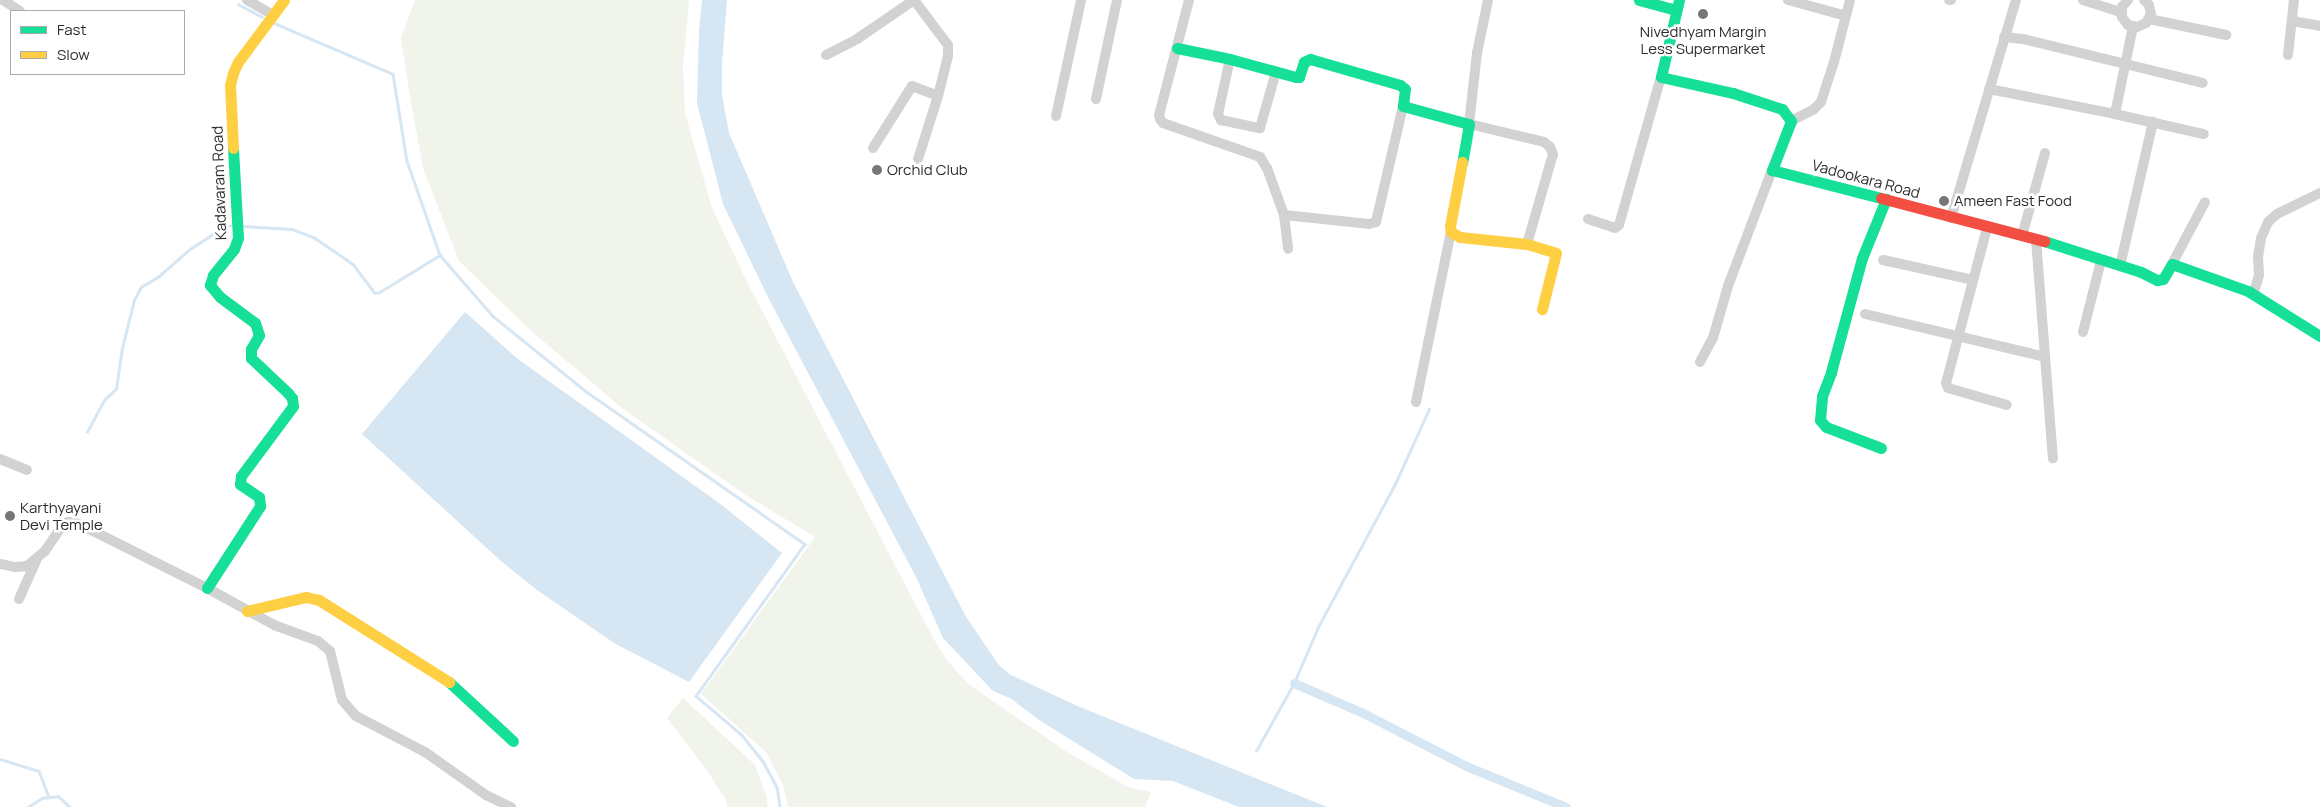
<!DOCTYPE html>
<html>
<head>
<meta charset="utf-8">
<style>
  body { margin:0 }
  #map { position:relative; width:2320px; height:807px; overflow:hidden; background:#fff; font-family:Manrope,sans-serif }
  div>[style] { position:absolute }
  .green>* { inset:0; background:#f0f4eb }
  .water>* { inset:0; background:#d6e6f2 }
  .stream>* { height:2.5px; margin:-1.25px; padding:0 1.25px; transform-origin:1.25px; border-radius:1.25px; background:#d6e6f2 }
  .canal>* { height:9px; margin:-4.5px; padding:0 4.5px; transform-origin:4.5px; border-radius:4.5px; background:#d6e6f2 }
  .street>* { height:10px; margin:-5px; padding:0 5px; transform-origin:5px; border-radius:5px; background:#d2d2d2 }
  .fast>* { height:11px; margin:-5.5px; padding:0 5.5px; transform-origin:5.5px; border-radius:5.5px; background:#16e098 }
  .slow>* { height:11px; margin:-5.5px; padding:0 5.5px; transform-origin:5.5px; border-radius:5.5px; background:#ffcf43 }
  .jam>* { height:11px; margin:-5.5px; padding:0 5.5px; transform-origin:5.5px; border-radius:5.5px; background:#f24e42 }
  .dots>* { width:14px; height:14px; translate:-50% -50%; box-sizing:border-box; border:2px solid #fff; border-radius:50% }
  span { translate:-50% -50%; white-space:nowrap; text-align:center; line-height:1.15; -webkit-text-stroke:5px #fff; paint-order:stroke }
  .poi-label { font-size:15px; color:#2d2d2d }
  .left { translate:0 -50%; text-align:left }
  .street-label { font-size:15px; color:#2d2d2d }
  .legend { position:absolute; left:10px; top:10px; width:175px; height:65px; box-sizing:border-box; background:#fff; border:1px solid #ababab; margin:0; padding:6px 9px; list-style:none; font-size:15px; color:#2d2d2d }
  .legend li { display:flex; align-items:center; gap:10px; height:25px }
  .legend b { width:25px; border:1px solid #ababab }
</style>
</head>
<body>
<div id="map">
  <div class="green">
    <div style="clip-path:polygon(415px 0,689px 0,683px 67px,685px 113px,712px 208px,747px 282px,933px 638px,947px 660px,968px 684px,1067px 752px,1128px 787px,1151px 792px,1145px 807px,788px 807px,783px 785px,766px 752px,701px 694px,815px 537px,744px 494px,622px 408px,530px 330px,459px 261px,423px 168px,410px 96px,401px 38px)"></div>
    <div style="clip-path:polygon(683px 698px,755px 765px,766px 795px,768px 807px,727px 807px,726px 800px,706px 769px,667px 718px)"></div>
  </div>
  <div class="water">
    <div style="clip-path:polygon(702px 0,727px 0,722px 63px,722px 95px,729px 133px,793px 282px,965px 615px,998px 664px,1009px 674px,1075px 705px,1327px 807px,1239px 807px,1173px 781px,1134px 779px,1039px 720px,1010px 698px,993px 691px,943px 638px,916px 577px,769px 299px,723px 204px,697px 103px,699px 31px)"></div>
    <div style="clip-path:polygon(465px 312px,518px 359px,719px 503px,782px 553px,689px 682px,614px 643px,537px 590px,501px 561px,362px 434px)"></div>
  </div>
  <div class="stream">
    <div style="left:238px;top:4px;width:27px;rotate:28deg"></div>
    <div style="left:274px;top:23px;width:129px;rotate:23.2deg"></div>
    <div style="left:393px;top:74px;width:88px;rotate:80.9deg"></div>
    <div style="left:407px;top:161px;width:100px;rotate:70.7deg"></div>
    <div style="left:440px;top:255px;width:81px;rotate:49deg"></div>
    <div style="left:493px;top:316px;width:121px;rotate:39deg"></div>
    <div style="left:587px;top:392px;width:266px;rotate:34.9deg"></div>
    <div style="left:805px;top:544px;width:187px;rotate:125.6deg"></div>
    <div style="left:696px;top:696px;width:59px;rotate:40.2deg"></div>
    <div style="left:741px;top:734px;width:35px;rotate:51deg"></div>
    <div style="left:763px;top:761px;width:30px;rotate:62deg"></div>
    <div style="left:777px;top:787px;width:20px;rotate:81deg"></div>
    <div style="left:242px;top:226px;width:50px;rotate:3.4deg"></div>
    <div style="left:292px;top:229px;width:25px;rotate:21deg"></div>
    <div style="left:315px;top:238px;width:46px;rotate:34.4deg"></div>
    <div style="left:353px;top:264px;width:36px;rotate:53deg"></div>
    <div style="left:375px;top:293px;width:3px"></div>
    <div style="left:378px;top:293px;width:73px;rotate:-31.5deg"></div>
    <div style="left:87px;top:432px;width:36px;rotate:-62deg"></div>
    <div style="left:104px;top:400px;width:16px;rotate:-43deg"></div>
    <div style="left:116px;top:389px;width:41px;rotate:-81.7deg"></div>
    <div style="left:122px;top:348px;width:49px;rotate:-76deg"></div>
    <div style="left:134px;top:300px;width:15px;rotate:-62deg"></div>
    <div style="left:141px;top:287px;width:21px;rotate:-31deg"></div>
    <div style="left:159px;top:276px;width:41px;rotate:-41.1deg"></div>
    <div style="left:190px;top:249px;width:42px;rotate:-33.3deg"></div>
    <div style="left:225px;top:226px;width:9px"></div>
    <div style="left:1256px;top:751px;width:78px;rotate:-60.8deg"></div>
    <div style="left:1294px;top:683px;width:61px;rotate:-66.8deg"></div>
    <div style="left:1318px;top:627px;width:162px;rotate:-61.7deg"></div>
    <div style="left:1395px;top:484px;width:82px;rotate:-65.6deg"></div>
    <div style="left:0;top:759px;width:41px;rotate:17.1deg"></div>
    <div style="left:39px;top:771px;width:28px;rotate:69deg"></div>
    <div style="left:28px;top:807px;width:17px;rotate:-33deg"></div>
    <div style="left:42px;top:798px;width:16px;rotate:-7deg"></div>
    <div style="left:58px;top:796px;width:16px;rotate:43deg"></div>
  </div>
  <div class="canal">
    <div style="left:1294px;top:683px;width:75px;rotate:23.5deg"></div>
    <div style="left:1363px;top:713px;width:116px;rotate:27.2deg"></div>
    <div style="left:1466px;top:766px;width:108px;rotate:22.3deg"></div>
  </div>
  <div class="street">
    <div style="left:3px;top:0;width:20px;rotate:33deg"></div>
    <div style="left:247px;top:0;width:30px;rotate:30deg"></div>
    <div style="left:914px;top:0;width:56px;rotate:52.9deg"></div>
    <div style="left:948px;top:45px;width:11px;rotate:90deg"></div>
    <div style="left:948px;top:56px;width:41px;rotate:104deg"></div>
    <div style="left:938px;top:96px;width:66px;rotate:107.6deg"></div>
    <div style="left:1189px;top:0;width:119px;rotate:104.6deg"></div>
    <div style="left:1159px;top:115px;width:4px;rotate:76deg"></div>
    <div style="left:1160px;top:119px;width:5px;rotate:53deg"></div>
    <div style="left:1163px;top:123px;width:103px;rotate:19.3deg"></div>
    <div style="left:1260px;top:157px;width:13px;rotate:58deg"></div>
    <div style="left:1267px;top:168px;width:50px;rotate:70.1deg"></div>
    <div style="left:1284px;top:215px;width:34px;rotate:83deg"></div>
    <div style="left:1488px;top:0;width:54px;rotate:101.7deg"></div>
    <div style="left:1477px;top:53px;width:71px;rotate:96.4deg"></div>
    <div style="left:1469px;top:124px;width:77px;rotate:13.5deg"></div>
    <div style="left:1544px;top:142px;width:8px;rotate:40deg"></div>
    <div style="left:1550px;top:147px;width:8px;rotate:67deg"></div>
    <div style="left:1553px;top:154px;width:94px;rotate:106.1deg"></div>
    <div style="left:1788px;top:0;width:60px;rotate:15.4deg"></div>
    <div style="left:1949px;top:0;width:2px"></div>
    <div style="left:2083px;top:0;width:40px;rotate:18deg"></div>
    <div style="left:2128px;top:0;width:9px;rotate:131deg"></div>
    <div style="left:2122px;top:7px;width:10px;rotate:90deg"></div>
    <div style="left:2122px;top:17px;width:10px;rotate:53deg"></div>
    <div style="left:2128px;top:25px;width:9px;rotate:13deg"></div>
    <div style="left:2137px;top:27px;width:10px;rotate:-24deg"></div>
    <div style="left:2146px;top:23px;width:10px;rotate:-61deg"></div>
    <div style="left:2151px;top:14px;width:9px;rotate:-103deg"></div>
    <div style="left:2149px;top:5px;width:7px;rotate:-135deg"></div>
    <div style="left:2149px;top:19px;width:79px;rotate:11.7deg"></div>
    <div style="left:2292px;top:21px;width:28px;rotate:10deg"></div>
    <div style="left:2004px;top:37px;width:19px;rotate:6deg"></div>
    <div style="left:2023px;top:39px;width:185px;rotate:13.7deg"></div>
    <div style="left:826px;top:55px;width:35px;rotate:-27deg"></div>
    <div style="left:857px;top:39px;width:69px;rotate:-34.4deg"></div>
    <div style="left:2288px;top:55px;width:55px;rotate:-83.8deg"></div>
    <div style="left:1230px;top:59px;width:56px;rotate:102.3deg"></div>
    <div style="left:1218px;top:114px;width:7px;rotate:63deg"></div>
    <div style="left:1221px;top:120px;width:40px;rotate:12deg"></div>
    <div style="left:1260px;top:128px;width:58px;rotate:-74.1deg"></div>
    <div style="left:1989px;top:89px;width:128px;rotate:11.2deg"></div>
    <div style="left:2115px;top:114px;width:91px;rotate:12.7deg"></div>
    <div style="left:1096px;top:99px;width:101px;rotate:-78deg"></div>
    <div style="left:2115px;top:114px;width:90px;rotate:-78.4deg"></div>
    <div style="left:1056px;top:116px;width:119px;rotate:-77.8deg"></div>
    <div style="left:1791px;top:121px;width:25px;rotate:-27deg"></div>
    <div style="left:1813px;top:110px;width:11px;rotate:-45deg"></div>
    <div style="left:1821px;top:102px;width:42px;rotate:-72deg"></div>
    <div style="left:1834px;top:62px;width:64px;rotate:-75.5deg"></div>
    <div style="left:873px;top:148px;width:73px;rotate:-57.8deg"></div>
    <div style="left:912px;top:86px;width:28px;rotate:21deg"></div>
    <div style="left:1284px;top:215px;width:85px;rotate:6deg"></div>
    <div style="left:1369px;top:224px;width:7px;rotate:-16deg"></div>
    <div style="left:1376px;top:222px;width:119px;rotate:-76.9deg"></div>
    <div style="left:1951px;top:218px;width:227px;rotate:-73.4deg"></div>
    <div style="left:1588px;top:219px;width:28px;rotate:18deg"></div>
    <div style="left:1615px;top:228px;width:5px;rotate:-37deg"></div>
    <div style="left:1619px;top:225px;width:154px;rotate:-74.2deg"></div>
    <div style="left:1987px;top:228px;width:160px;rotate:104.8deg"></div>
    <div style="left:1946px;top:383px;width:5px;rotate:68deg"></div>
    <div style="left:1948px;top:388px;width:61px;rotate:16.1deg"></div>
    <div style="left:2022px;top:236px;width:86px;rotate:-74.5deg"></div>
    <div style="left:2036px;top:239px;width:220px;rotate:85.6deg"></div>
    <div style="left:1883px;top:260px;width:92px;rotate:12.5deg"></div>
    <div style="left:2172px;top:264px;width:70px;rotate:-62deg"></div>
    <div style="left:2120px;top:266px;width:148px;rotate:-77.1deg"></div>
    <div style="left:2253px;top:295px;width:21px;rotate:-73deg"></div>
    <div style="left:2259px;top:275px;width:18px;rotate:-93deg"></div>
    <div style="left:2258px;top:257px;width:19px;rotate:-81deg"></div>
    <div style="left:2261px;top:238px;width:17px;rotate:-66deg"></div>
    <div style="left:2268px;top:222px;width:12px;rotate:-42deg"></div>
    <div style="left:2277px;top:214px;width:48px;rotate:-26deg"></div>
    <div style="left:1865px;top:314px;width:185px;rotate:13.4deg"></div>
    <div style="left:2083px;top:332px;width:73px;rotate:-75.8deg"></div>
    <div style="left:1700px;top:362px;width:27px;rotate:-62deg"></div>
    <div style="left:1713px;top:338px;width:54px;rotate:-73.9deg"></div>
    <div style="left:1728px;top:286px;width:124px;rotate:-69.2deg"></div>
    <div style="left:1416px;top:402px;width:174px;rotate:-78.4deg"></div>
    <div style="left:0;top:459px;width:29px;rotate:22deg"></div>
    <div style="left:0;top:564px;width:16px;rotate:11deg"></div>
    <div style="left:16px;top:567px;width:11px;rotate:-5deg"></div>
    <div style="left:27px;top:566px;width:23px;rotate:-40deg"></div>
    <div style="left:45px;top:551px;width:32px;rotate:-56deg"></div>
    <div style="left:63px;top:524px;width:5px;rotate:-22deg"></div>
    <div style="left:68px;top:522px;width:7px"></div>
    <div style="left:75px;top:522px;width:148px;rotate:26.6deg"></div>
    <div style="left:207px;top:588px;width:77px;rotate:28.9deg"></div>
    <div style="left:274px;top:625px;width:47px;rotate:20deg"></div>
    <div style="left:318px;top:641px;width:16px;rotate:40deg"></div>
    <div style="left:330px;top:651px;width:50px;rotate:76.2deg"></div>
    <div style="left:342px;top:700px;width:21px;rotate:49deg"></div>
    <div style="left:356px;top:716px;width:78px;rotate:27.6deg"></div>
    <div style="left:425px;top:752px;width:75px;rotate:35.2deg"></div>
    <div style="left:486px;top:795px;width:28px;rotate:26deg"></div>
    <div style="left:19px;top:599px;width:42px;rotate:-65.9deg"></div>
  </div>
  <div class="fast">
    <div style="left:1639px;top:0;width:38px;rotate:15deg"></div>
    <div style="left:1679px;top:0;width:79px;rotate:103.2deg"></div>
    <div style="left:1661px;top:77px;width:74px;rotate:12.5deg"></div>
    <div style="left:1733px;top:93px;width:52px;rotate:18.1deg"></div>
    <div style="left:1782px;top:109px;width:15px;rotate:53deg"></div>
    <div style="left:1791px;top:121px;width:53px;rotate:111.2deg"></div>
    <div style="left:1772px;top:170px;width:113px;rotate:14.4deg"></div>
    <div style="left:1177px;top:48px;width:54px;rotate:11.7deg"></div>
    <div style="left:1230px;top:59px;width:68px;rotate:15.3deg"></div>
    <div style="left:1296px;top:77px;width:3px"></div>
    <div style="left:1299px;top:77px;width:16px;rotate:-72deg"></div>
    <div style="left:1304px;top:62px;width:7px;rotate:-27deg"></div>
    <div style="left:1310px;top:59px;width:94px;rotate:16.1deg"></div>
    <div style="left:1400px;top:85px;width:6px;rotate:39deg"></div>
    <div style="left:1405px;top:89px;width:17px;rotate:97deg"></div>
    <div style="left:1403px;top:106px;width:68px;rotate:15.3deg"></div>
    <div style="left:1469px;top:124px;width:39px;rotate:100deg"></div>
    <div style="left:2044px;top:241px;width:102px;rotate:17.7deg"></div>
    <div style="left:2141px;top:272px;width:18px;rotate:27deg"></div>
    <div style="left:2157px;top:280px;width:6px;rotate:-9deg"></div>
    <div style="left:2163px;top:279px;width:17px;rotate:-59deg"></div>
    <div style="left:2172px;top:264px;width:81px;rotate:19.6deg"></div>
    <div style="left:2248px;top:291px;width:85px;rotate:32deg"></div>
    <div style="left:1881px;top:448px;width:59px;rotate:-159.1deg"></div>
    <div style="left:1826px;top:427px;width:9px;rotate:-131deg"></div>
    <div style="left:1820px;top:420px;width:24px;rotate:-85deg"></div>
    <div style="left:1822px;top:396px;width:26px;rotate:-69deg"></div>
    <div style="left:1831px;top:372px;width:118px;rotate:-74.8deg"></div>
    <div style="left:1862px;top:258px;width:64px;rotate:-67.9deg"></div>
    <div style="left:207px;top:588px;width:98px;rotate:-57.1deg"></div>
    <div style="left:260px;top:506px;width:9px;rotate:-96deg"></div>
    <div style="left:259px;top:497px;width:23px;rotate:-146deg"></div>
    <div style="left:240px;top:484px;width:8px;rotate:-83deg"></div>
    <div style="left:241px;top:476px;width:87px;rotate:-53.4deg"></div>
    <div style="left:293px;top:406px;width:8px;rotate:-97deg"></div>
    <div style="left:292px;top:398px;width:6px;rotate:-129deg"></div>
    <div style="left:288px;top:393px;width:51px;rotate:-136.6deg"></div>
    <div style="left:251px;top:358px;width:9px;rotate:-90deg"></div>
    <div style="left:251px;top:349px;width:16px;rotate:-60deg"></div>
    <div style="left:259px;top:335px;width:13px;rotate:-108deg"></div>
    <div style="left:255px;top:323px;width:44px;rotate:-143.4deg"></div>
    <div style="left:220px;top:297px;width:16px;rotate:-130deg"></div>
    <div style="left:210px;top:285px;width:10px;rotate:-73deg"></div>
    <div style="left:213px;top:275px;width:33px;rotate:-51deg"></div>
    <div style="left:234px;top:249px;width:12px;rotate:-70deg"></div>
    <div style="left:238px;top:238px;width:90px;rotate:-93.2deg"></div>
    <div style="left:449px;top:682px;width:87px;rotate:42.7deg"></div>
  </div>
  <div class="slow">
    <div style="left:233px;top:148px;width:63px;rotate:-92.7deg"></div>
    <div style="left:230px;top:85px;width:12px;rotate:-76deg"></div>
    <div style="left:233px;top:73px;width:12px;rotate:-66deg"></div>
    <div style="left:238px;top:62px;width:77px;rotate:-53.4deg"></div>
    <div style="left:1462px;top:162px;width:65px;rotate:100.6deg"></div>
    <div style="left:1450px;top:226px;width:6px;rotate:81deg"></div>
    <div style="left:1451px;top:232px;width:10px;rotate:29deg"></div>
    <div style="left:1460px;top:237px;width:67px;rotate:6deg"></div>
    <div style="left:1527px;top:244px;width:30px;rotate:17deg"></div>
    <div style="left:1556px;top:253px;width:58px;rotate:104deg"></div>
    <div style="left:247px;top:611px;width:61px;rotate:-13.3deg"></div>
    <div style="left:306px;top:597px;width:13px;rotate:13deg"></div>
    <div style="left:319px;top:600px;width:154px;rotate:32.2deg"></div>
  </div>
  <div class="jam">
    <div style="left:1881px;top:198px;width:169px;rotate:14.8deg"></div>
  </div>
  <div class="dots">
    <div style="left:1703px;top:14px;background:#767676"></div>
    <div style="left:877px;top:170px;background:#767676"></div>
    <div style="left:1944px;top:201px;background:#767676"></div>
    <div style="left:10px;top:516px;background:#767676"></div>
  </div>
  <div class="poi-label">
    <span style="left:1703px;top:40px">Nivedhyam Margin<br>Less Supermarket</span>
    <span class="left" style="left:887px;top:170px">Orchid Club</span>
    <span class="left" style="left:1954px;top:201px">Ameen Fast Food</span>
    <span class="left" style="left:20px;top:516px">Karthyayani<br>Devi Temple</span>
  </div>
  <div class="street-label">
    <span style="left:1866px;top:179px;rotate:15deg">Vadookara Road</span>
    <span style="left:219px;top:183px;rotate:-92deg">Kadavaram Road</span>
  </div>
  <ul class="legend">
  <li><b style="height:6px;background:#16e098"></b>Fast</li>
  <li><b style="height:6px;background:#ffcf43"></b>Slow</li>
  </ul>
</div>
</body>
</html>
